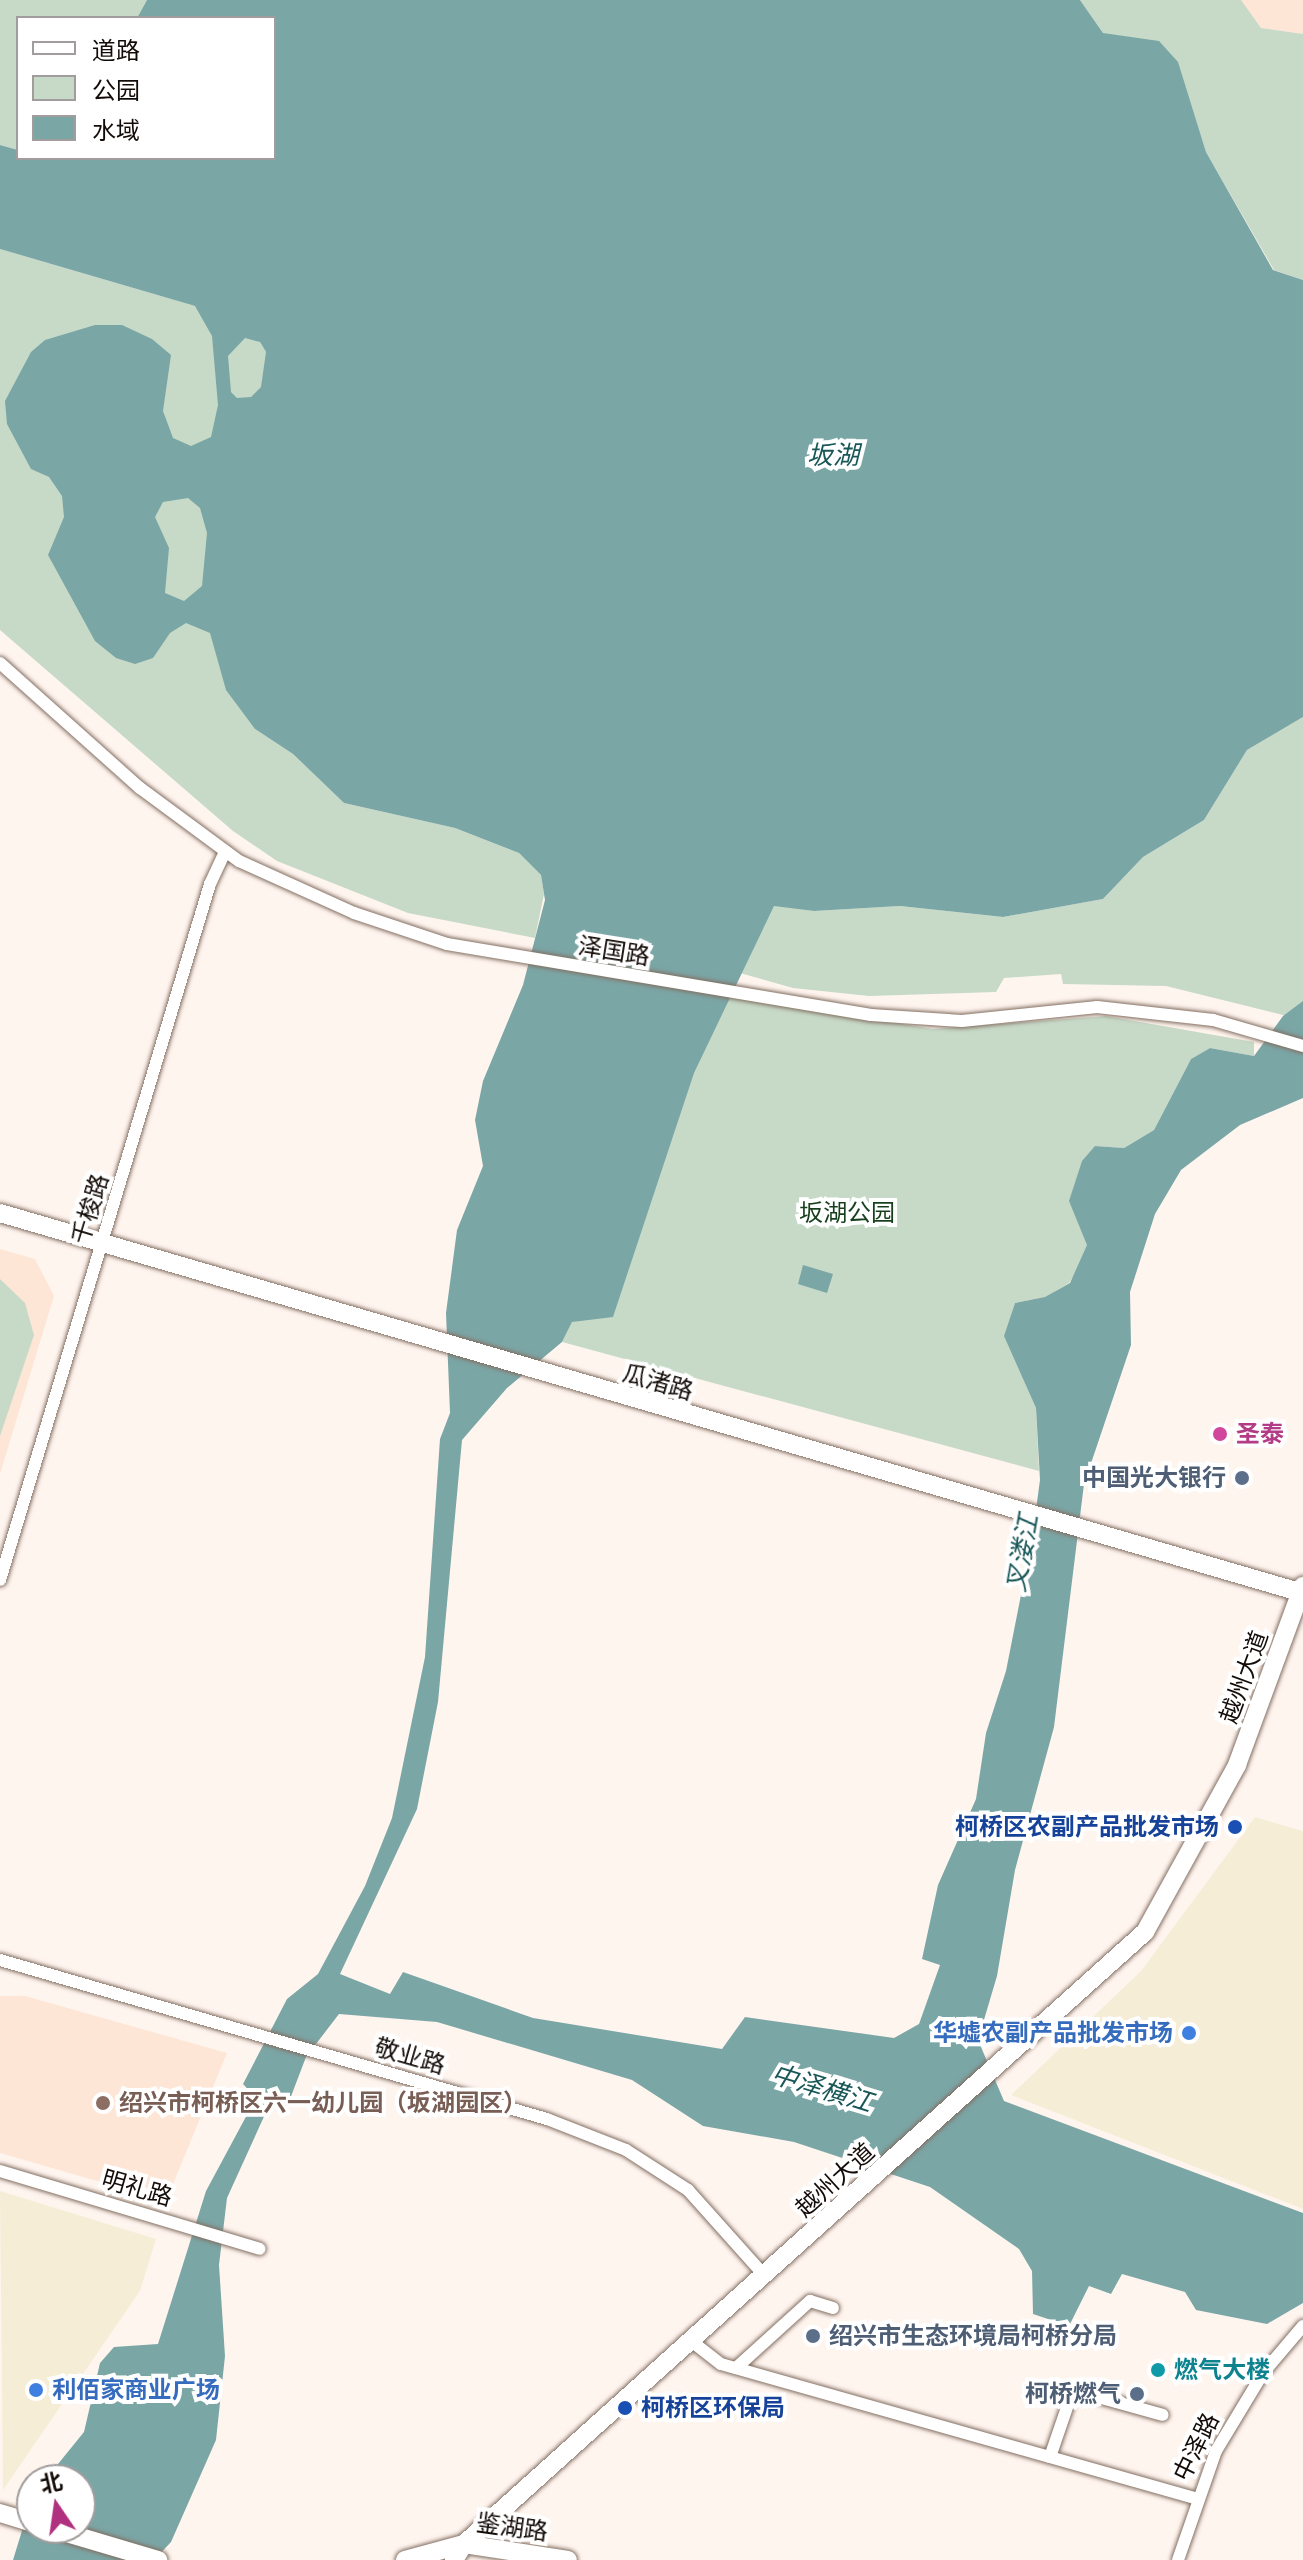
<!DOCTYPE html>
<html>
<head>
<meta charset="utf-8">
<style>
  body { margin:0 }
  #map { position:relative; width:1303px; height:2560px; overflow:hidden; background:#fff5ef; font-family:"IBM Plex Sans","Noto Sans SC",sans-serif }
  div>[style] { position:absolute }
  .commercial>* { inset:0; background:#f6edd7 }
  .built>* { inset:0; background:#fee6d6 }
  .green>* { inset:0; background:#c7dac8 }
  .water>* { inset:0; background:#7ba6a6 }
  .roads { filter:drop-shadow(0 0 2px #836f62) drop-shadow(0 0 2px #836f62) }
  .street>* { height:12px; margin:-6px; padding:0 6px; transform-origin:6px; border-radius:6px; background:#fff }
  .secondary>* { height:18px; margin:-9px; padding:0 9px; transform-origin:9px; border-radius:9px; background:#fff }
  .dots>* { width:22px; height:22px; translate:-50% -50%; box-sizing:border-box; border:4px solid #fff; border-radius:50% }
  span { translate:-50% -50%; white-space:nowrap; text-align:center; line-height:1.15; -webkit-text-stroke:8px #fff; paint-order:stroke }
  .street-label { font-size:24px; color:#130b07 }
  .park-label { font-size:24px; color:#163f1b }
  .hotel-label { font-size:24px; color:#b23c85; font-weight:700 }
  .left { translate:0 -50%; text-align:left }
  .service-label { font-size:24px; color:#4e5e75; font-weight:700 }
  .right { translate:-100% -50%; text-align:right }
  .transit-label { font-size:24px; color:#164399; font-weight:700 }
  .shop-label { font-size:24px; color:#366cbe; font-weight:700 }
  .education-label { font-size:24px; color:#785e54; font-weight:700 }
  .culture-label { font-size:24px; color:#0d838f; font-weight:700 }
  .water-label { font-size:26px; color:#195758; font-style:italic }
  .legend { position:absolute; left:16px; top:16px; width:260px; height:144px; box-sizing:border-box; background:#fff; border:2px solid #a19d9c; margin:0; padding:10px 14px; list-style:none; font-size:24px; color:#130b07 }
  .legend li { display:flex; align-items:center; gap:16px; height:40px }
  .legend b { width:40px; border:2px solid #a19d9c }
  .north { position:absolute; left:16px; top:2464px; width:80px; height:80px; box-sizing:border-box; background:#fff; border:2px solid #a19d9c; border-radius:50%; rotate:347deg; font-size:22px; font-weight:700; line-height:32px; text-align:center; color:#130b07 }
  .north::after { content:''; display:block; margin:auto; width:28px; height:36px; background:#b0317f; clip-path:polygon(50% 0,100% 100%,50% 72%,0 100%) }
</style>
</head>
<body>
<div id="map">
  <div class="commercial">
    <div style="clip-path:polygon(1255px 1817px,1303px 1831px,1303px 2209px,1011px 2095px,1141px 1971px)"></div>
    <div style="clip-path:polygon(0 2191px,156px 2239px,140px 2291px,3px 2490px)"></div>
  </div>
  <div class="built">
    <div style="clip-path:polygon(1239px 0,1303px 0,1303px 34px,1261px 28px)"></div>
    <div style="clip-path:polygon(0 1249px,35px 1259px,54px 1296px,0 1474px)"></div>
    <div style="clip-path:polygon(0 1996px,25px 1996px,227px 2053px,166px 2201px,0 2153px)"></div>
  </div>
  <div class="green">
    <div style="clip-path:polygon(0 0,147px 0,137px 18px,18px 18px,18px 150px,0 145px)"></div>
    <div style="clip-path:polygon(1080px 0,1241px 0,1261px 28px,1303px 34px,1303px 280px,1274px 270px,1206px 152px,1177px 62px,1103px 33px)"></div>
    <div style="clip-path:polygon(0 249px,195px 306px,260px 342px,266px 352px,255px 729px,293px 754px,344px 803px,455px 828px,519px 853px,541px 875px,544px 894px,535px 938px,408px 913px,277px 861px,233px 831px,0 630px)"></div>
    <div style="clip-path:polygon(1303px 717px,1303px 1020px,1166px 986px,1063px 984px,1061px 974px,1004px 978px,996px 992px,869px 996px,793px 988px,740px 973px,774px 905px,814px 911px,900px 906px,1003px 917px,1103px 899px,1143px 857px,1204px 820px,1247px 750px)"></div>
    <div style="clip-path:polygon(730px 996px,933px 1029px,1106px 1016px,1254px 1042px,1254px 1056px,1210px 1048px,1191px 1059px,1154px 1130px,1124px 1148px,1095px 1146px,1090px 1251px,1069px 1283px,1046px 1297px,1015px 1303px,1005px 1336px,1036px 1408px,1039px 1471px,562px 1342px)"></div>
    <div style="clip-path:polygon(0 1279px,25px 1303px,34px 1335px,0 1436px)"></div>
  </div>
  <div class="water">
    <div style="clip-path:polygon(evenodd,147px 0,1080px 0,1103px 33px,1159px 41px,1178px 62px,1206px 152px,1273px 270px,1303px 280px,1303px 717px,1247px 750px,1204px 820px,1143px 857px,1103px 899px,1003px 917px,900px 906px,814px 911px,774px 906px,694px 1073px,613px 1317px,572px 1322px,562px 1342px,507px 1388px,462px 1440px,438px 1702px,417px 1809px,340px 1974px,390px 1994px,403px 1972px,533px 2018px,722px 2049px,745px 2017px,894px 2038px,919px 2024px,940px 1965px,922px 1959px,938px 1885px,976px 1799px,986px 1733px,1006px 1671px,1032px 1539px,1040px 1480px,1036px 1408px,1004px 1336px,1015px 1303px,1045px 1297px,1070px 1283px,1087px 1245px,1069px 1201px,1082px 1161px,1095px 1146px,1124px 1148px,1154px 1130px,1191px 1059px,1210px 1048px,1254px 1056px,1283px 1016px,1303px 1001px,1303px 1098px,1240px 1125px,1181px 1170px,1155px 1214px,1130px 1292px,1131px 1345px,1084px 1484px,1054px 1727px,1015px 1870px,997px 1976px,978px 2040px,1004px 2101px,1303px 2213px,1303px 2303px,1267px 2324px,1196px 2310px,1185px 2292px,1122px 2274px,1111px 2294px,1089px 2286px,1069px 2326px,1033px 2314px,1032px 2271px,1019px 2249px,930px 2187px,794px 2142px,703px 2126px,632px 2080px,437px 2022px,339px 2014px,306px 2057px,290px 2099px,272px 2099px,227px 2198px,219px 2265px,225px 2356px,216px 2440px,171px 2542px,154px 2560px,13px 2560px,32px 2498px,32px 2528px,80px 2528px,80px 2480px,45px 2480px,84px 2432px,100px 2363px,114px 2347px,158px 2344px,206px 2191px,256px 2098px,243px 2084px,287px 1999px,318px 1974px,365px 1886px,392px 1818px,425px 1657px,440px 1439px,450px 1413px,446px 1313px,457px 1230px,483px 1166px,475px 1120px,483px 1081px,523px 985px,545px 900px,541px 875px,519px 853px,455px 828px,344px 803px,293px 754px,255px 729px,226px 690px,210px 633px,186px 623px,170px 633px,153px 658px,135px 664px,116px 658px,95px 641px,48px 555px,64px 517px,62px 496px,49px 477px,31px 469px,7px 424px,5px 401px,31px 352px,45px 340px,95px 325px,122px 325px,152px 339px,171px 355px,163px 411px,173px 438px,191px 446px,211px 437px,218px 405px,212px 336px,195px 306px,0 249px,0 145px,18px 150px,18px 158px,274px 158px,274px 18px,137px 18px,147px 0,245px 338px,260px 342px,266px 352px,261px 387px,251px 397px,237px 398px,231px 392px,228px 356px,245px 338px,147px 0,188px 498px,200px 508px,207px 533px,202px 586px,184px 601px,165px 593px,169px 548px,155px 517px,163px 502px,188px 498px)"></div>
    <div style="clip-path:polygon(803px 1265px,833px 1274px,827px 1293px,798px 1284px)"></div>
  </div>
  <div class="roads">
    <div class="street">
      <div style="left:0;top:663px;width:188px;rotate:41.8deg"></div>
      <div style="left:140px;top:788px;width:123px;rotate:36.4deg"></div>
      <div style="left:239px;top:861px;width:126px;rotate:24.3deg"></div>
      <div style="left:354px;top:913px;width:98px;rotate:18.4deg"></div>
      <div style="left:447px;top:944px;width:430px;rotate:9.5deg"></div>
      <div style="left:871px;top:1015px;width:91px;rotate:3.8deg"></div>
      <div style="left:962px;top:1021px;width:136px;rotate:-5.9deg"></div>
      <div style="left:1097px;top:1007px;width:117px;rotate:6.4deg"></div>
      <div style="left:1213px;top:1020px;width:94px;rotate:16.1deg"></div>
      <div style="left:0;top:1580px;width:727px;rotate:-73.21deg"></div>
      <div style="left:210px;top:884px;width:35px;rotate:-65deg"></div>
      <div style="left:0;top:1960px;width:570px;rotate:16.21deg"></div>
      <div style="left:547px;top:2119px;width:85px;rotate:21.4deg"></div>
      <div style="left:626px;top:2150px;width:74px;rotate:32.8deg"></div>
      <div style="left:688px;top:2190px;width:113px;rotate:48.2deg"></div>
      <div style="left:0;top:2171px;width:271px;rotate:16.7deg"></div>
      <div style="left:690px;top:2340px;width:39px;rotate:38deg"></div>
      <div style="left:721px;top:2364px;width:494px;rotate:15.8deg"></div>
      <div style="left:736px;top:2368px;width:100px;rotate:-42.2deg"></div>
      <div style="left:810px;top:2301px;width:24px;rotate:17deg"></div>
      <div style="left:1050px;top:2457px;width:71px;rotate:-71.1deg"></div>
      <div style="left:1073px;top:2390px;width:93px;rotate:15.5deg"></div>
      <div style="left:1178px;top:2560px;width:115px;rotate:-70.8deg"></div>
      <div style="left:1216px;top:2451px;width:91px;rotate:-58.9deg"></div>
      <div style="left:1263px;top:2373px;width:62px;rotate:-49.6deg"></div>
    </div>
    <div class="secondary">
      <div style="left:0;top:1213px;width:1357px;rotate:16.26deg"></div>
      <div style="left:0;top:2513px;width:34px;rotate:17deg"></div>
      <div style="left:50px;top:2528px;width:113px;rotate:16.5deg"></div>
      <div style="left:405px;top:2560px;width:61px;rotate:-15.2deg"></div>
      <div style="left:464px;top:2544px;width:105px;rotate:8.7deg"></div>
      <div style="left:454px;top:2560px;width:19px;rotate:-58deg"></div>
      <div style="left:464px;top:2544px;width:916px;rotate:-41.95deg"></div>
      <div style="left:1145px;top:1932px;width:191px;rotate:-61.1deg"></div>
      <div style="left:1237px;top:1765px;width:191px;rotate:-69.8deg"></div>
    </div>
  </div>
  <div class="dots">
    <div style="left:1220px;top:1434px;background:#d1479c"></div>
    <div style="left:1242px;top:1478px;background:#5c6f8a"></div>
    <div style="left:1235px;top:1827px;background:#1a4fb4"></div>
    <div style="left:1189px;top:2033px;background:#3f7fe0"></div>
    <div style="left:103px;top:2103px;background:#8d6e63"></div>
    <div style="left:813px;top:2336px;background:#5c6f8a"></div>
    <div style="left:1158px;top:2370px;background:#0f9aa8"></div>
    <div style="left:36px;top:2390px;background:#3f7fe0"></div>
    <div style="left:1137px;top:2394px;background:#5c6f8a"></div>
    <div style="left:625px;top:2408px;background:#1a4fb4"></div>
  </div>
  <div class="street-label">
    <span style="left:614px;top:951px;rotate:9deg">泽国路</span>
    <span style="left:90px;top:1209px;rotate:-73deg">千梭路</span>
    <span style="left:658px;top:1382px;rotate:16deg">瓜渚路</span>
    <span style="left:1244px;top:1677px;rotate:-70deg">越州大道</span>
    <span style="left:410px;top:2056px;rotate:16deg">敬业路</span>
    <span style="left:835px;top:2180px;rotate:-42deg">越州大道</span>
    <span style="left:137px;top:2188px;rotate:16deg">明礼路</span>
    <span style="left:1196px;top:2447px;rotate:-64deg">中泽路</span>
    <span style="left:512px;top:2527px;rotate:8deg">鉴湖路</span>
  </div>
  <div class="park-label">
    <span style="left:847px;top:1213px">坂湖公园</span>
  </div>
  <div class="hotel-label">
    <span class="left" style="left:1236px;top:1434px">圣泰</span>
  </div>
  <div class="service-label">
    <span class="right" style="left:1226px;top:1478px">中国光大银行</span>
    <span class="left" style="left:829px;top:2336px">绍兴市生态环境局柯桥分局</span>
    <span class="right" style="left:1121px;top:2394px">柯桥燃气</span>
  </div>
  <div class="transit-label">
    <span class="right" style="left:1219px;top:1827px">柯桥区农副产品批发市场</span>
    <span class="left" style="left:641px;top:2408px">柯桥区环保局</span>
  </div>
  <div class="shop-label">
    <span class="right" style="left:1173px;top:2033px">华墟农副产品批发市场</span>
    <span class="left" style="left:52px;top:2390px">利佰家商业广场</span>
  </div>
  <div class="education-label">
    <span class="left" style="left:119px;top:2103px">绍兴市柯桥区六一幼儿园（坂湖园区）</span>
  </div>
  <div class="culture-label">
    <span class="left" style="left:1174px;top:2370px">燃气大楼</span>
  </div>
  <div class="water-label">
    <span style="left:833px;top:455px">坂湖</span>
    <span style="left:1022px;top:1553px;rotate:-80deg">叉溇江</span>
    <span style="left:822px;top:2088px;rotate:17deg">中泽横江</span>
  </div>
  <ul class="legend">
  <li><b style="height:10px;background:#fff"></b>道路</li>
  <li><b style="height:22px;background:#c7dac8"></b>公园</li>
  <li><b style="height:22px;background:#7ba6a6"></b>水域</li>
  </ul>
  <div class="north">北</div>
</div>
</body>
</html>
